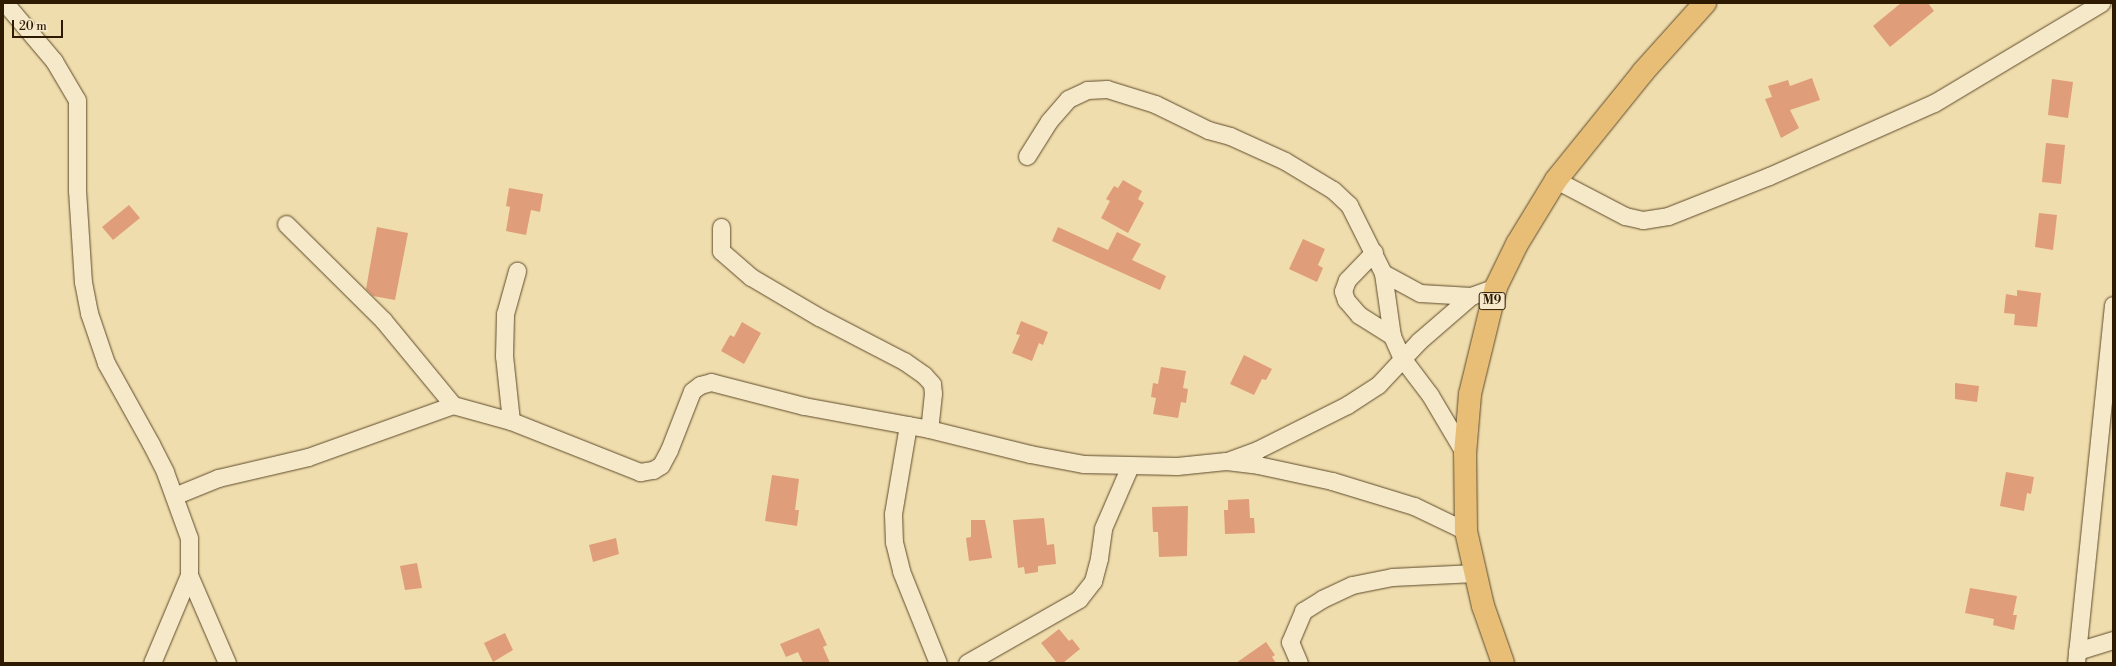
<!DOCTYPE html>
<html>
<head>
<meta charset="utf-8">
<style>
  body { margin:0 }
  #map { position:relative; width:2116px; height:666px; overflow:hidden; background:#f0ddad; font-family:"Libre Bodoni",serif }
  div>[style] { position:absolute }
  .building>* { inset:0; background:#e09d79 }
  .roads { filter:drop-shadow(0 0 1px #5e4b2b) drop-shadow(0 0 1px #5e4b2b) }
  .street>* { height:17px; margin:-8.5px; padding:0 8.5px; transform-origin:8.5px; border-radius:8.5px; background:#f5e9ca }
  .primary>* { height:22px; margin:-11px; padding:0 11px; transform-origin:11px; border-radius:11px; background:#e8be76 }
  span { translate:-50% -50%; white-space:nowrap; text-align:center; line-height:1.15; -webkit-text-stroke:3.5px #f5e9ca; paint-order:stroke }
  .shield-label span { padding:1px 3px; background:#f5e9ca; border:1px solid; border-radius:3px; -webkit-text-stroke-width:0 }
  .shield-label { font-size:12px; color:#2d1a00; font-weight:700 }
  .frame { position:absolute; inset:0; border:4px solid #2d1a00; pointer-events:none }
  .scale { position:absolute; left:12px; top:20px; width:51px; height:18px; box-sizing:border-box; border:2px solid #2d1a00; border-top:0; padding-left:5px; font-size:12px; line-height:14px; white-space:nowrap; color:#2d1a00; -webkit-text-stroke:3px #f5e9ca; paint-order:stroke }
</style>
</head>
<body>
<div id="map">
  <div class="building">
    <div style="clip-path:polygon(1901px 3px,1928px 3px,1934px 11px,1890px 47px,1873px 26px)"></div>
    <div style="clip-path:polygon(1812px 78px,1820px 100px,1790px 110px,1799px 128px,1781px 138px,1765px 99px,1772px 97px,1768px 86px,1788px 80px,1790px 86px)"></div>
    <div style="clip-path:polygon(2052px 79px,2073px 82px,2068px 118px,2048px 115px)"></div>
    <div style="clip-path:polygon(2046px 143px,2065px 145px,2061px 184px,2042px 182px)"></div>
    <div style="clip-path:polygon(1123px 180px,1142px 191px,1138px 199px,1144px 203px,1128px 233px,1101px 218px,1110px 201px,1106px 199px,1114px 186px,1118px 188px)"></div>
    <div style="clip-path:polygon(509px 188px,543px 194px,540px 212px,531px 210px,526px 235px,506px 231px,510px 207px,506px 206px)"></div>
    <div style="clip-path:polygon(129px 205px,140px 218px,113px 240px,102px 227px)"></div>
    <div style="clip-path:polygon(2039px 213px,2057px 215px,2053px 250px,2035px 247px)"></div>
    <div style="clip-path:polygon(377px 227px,408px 233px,395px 300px,373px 296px,366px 289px)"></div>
    <div style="clip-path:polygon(1058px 227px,1108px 250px,1117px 232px,1141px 244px,1132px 260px,1166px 276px,1160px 290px,1052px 241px)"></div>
    <div style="clip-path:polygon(1303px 239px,1325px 249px,1318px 265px,1323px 268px,1317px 282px,1289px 269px)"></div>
    <div style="clip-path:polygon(2017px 290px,2041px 293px,2037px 327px,2014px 325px,2015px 314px,2004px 313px,2006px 294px,2017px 296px)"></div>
    <div style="clip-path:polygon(1021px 321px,1048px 332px,1043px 345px,1039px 343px,1032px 361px,1012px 353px,1020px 335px,1016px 334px)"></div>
    <div style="clip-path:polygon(742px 322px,761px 333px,744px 364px,721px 351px,730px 335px,734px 337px)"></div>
    <div style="clip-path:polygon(1244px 355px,1272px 369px,1266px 380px,1262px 379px,1254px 395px,1230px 384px)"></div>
    <div style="clip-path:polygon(1161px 367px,1186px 371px,1183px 388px,1188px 389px,1186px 403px,1181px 402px,1178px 418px,1153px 414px,1156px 398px,1151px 397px,1153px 383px,1158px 384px)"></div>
    <div style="clip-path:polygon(1955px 383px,1979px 386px,1977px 402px,1955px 399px)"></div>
    <div style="clip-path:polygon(2006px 472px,2034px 477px,2031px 494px,2027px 493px,2024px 511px,2000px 506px)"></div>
    <div style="clip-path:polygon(772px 475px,799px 479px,795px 510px,799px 510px,797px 526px,765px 521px)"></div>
    <div style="clip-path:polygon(1249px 499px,1250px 518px,1254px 518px,1255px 533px,1225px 534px,1224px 510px,1228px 510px,1228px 500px)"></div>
    <div style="clip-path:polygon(1188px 506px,1187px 556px,1159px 557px,1158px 532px,1153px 532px,1152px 507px)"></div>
    <div style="clip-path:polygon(1044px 518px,1047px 545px,1054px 544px,1056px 564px,1038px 566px,1038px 572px,1025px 574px,1024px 567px,1018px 568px,1013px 520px)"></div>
    <div style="clip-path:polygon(971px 520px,985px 520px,992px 558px,969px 561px,966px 538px,971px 537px)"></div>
    <div style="clip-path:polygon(616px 538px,619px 554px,593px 562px,589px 545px)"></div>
    <div style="clip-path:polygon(417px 563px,422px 588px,405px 590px,400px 566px)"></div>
    <div style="clip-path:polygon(1970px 588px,2017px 596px,2013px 615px,2017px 615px,2014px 630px,1993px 625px,1994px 619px,1965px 613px)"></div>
    <div style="clip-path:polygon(819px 628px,827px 645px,823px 647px,830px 663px,803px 663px,798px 652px,786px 657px,780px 644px)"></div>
    <div style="clip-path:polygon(1059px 629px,1069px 641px,1072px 639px,1080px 649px,1063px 663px,1057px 663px,1041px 643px)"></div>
    <div style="clip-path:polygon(505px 633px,513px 650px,493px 662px,484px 643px)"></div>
    <div style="clip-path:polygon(1266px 642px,1275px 655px,1272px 657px,1276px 663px,1236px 663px)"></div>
  </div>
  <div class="roads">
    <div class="street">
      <div style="left:5px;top:3px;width:76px;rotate:49.8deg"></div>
      <div style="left:54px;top:61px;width:45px;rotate:59.5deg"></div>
      <div style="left:77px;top:100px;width:90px;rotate:90deg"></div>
      <div style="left:77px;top:190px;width:92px;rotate:86.3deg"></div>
      <div style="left:83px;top:282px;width:32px;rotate:79deg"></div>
      <div style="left:89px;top:313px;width:53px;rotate:71.2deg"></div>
      <div style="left:106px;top:363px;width:93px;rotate:60.9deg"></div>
      <div style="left:151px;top:444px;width:31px;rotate:63deg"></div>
      <div style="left:165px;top:472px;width:70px;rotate:70deg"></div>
      <div style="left:189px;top:538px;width:37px;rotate:90deg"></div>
      <div style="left:189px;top:575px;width:95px;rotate:112.8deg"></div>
      <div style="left:1027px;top:156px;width:41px;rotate:-57.8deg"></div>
      <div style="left:1049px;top:121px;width:29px;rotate:-49deg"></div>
      <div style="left:1068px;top:99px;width:21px;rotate:-25deg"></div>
      <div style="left:1087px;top:90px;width:20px;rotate:-3deg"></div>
      <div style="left:1107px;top:89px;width:50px;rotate:17.4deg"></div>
      <div style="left:1155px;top:104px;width:59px;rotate:26.1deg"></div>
      <div style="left:1208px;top:130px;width:23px;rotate:15deg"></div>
      <div style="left:1230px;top:136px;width:60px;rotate:24.4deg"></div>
      <div style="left:1285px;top:161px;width:56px;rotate:31.1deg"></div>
      <div style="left:1333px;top:190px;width:22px;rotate:43deg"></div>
      <div style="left:1349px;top:205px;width:76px;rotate:63.4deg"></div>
      <div style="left:1383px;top:273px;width:64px;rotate:81.9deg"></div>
      <div style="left:1392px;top:336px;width:24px;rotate:66deg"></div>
      <div style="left:1402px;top:358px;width:46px;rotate:52.9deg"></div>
      <div style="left:1430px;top:395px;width:69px;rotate:59.3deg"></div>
      <div style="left:1556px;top:180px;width:78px;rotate:27.6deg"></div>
      <div style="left:1625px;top:216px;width:18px;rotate:13deg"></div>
      <div style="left:1643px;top:220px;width:25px;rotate:-9deg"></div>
      <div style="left:1668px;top:216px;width:109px;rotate:-21.6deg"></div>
      <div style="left:1769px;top:176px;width:180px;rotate:-23.9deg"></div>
      <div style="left:1934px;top:103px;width:195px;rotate:-30.9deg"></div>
      <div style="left:286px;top:224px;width:136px;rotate:44.7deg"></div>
      <div style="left:383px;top:320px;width:110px;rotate:50.5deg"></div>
      <div style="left:721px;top:227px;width:24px;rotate:90deg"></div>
      <div style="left:721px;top:251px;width:40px;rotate:41deg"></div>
      <div style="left:751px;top:277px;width:79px;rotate:30.5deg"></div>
      <div style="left:819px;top:317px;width:96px;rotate:27.4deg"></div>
      <div style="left:904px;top:361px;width:24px;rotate:35deg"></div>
      <div style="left:924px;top:375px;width:12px;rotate:48deg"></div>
      <div style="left:932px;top:384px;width:9px;rotate:84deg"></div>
      <div style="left:933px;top:393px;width:36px;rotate:96deg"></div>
      <div style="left:1374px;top:252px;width:39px;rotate:134deg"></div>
      <div style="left:1347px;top:280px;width:12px;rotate:110deg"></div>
      <div style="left:1343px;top:291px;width:9px;rotate:72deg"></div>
      <div style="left:1346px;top:300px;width:20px;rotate:49deg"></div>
      <div style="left:1359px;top:315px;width:39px;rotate:32deg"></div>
      <div style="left:1383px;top:273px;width:42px;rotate:28.4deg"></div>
      <div style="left:1420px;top:293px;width:51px;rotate:3.4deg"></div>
      <div style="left:511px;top:421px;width:65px;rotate:-96.1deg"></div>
      <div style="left:504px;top:356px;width:42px;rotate:-88.6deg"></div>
      <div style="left:505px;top:314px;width:45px;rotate:-74.4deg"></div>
      <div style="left:908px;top:425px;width:90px;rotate:99.6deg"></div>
      <div style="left:893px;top:514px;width:28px;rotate:88deg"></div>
      <div style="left:894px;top:542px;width:30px;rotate:76deg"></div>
      <div style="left:901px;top:571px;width:99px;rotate:68.1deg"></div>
      <div style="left:1230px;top:460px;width:29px;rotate:-20deg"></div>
      <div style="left:1257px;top:450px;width:101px;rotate:-26.6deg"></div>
      <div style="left:1347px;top:405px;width:37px;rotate:-33deg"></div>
      <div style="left:1378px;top:385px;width:60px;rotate:-47deg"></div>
      <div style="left:1419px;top:341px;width:69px;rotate:-40.9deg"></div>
      <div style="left:1471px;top:296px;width:27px;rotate:-20deg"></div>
      <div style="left:174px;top:496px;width:48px;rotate:-22.2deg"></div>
      <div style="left:218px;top:478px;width:92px;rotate:-13.1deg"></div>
      <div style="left:308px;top:457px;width:154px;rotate:-19.7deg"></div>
      <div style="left:453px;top:405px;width:60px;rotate:15.4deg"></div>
      <div style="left:511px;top:421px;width:139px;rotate:21.6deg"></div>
      <div style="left:640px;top:472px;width:13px;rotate:-9deg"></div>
      <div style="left:653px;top:470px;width:9px;rotate:-32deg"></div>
      <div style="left:661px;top:465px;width:17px;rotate:-62deg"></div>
      <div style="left:669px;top:450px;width:63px;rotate:-68.7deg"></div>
      <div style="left:692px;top:391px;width:10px;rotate:-37deg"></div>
      <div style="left:700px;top:385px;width:11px;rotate:-15deg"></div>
      <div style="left:711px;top:382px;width:96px;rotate:14.5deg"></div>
      <div style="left:804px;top:406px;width:127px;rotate:10.4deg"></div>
      <div style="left:929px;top:429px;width:104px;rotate:13.9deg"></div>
      <div style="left:1030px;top:454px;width:55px;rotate:10.5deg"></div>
      <div style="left:1084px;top:464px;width:93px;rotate:1.2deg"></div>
      <div style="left:1177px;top:466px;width:49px;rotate:-5.8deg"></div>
      <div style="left:1226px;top:461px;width:32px;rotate:7deg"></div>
      <div style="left:1258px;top:465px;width:76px;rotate:12.2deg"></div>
      <div style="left:1332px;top:481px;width:86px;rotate:17deg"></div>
      <div style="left:1414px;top:506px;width:58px;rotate:25.7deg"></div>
      <div style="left:189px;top:575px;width:96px;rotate:66.6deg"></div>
      <div style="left:2077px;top:651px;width:38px;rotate:-17deg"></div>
      <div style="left:967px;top:663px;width:129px;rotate:-29.7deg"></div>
      <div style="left:1079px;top:599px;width:23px;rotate:-52deg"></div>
      <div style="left:1093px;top:581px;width:24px;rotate:-75deg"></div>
      <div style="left:1099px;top:558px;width:30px;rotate:-82deg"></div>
      <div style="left:1103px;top:528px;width:68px;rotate:-66.5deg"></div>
      <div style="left:1299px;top:663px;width:23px;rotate:-113deg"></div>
      <div style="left:1290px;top:642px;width:34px;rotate:-67deg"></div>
      <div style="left:1303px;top:611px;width:22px;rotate:-32deg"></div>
      <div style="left:1322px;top:599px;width:33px;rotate:-25deg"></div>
      <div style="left:1352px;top:585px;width:41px;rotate:-11.3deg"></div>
      <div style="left:1392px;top:577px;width:83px;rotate:-2.8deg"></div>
      <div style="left:2076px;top:663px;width:360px;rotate:-84.1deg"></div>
    </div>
    <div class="primary">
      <div style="left:1503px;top:663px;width:60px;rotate:-109.3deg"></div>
      <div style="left:1483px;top:606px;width:77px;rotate:-102.8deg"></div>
      <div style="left:1466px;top:531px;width:77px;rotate:-90.7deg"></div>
      <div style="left:1465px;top:454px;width:60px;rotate:-85.2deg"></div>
      <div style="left:1470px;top:394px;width:110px;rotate:-76.3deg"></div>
      <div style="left:1496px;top:287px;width:48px;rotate:-64deg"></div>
      <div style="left:1517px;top:244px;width:75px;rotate:-58.6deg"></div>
      <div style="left:1556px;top:180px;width:139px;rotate:-51.1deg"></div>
      <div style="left:1643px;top:72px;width:93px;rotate:-48.1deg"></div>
    </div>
  </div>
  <div class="shield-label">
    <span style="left:1492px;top:301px">M9</span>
  </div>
  <div class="frame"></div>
  <div class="scale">20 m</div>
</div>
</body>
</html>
